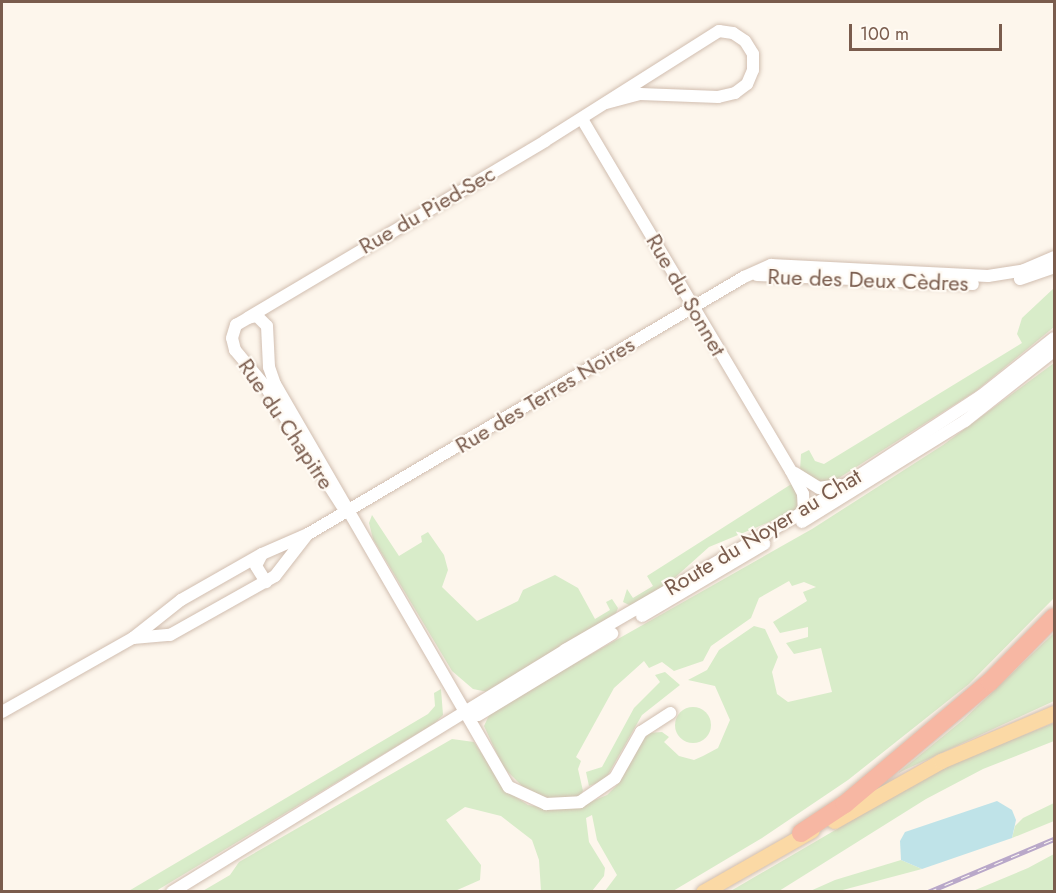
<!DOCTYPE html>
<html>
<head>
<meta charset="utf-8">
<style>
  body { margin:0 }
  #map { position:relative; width:1056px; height:893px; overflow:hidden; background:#fdf6ec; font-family:Jost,sans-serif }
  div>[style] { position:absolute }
  .green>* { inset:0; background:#d8ecc9 }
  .round { border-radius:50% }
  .water>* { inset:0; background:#bfe3e8 }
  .roads { filter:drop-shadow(0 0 2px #d1beb0) drop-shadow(0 0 2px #d1beb0) }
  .minor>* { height:12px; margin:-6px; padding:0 6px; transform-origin:6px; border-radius:6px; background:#fff }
  .major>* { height:15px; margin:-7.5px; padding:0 7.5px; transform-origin:7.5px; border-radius:7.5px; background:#fbd9a5 }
  .highway>* { height:18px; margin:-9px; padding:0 9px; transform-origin:9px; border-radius:9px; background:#f7b7a3 }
  .rail>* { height:5px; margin-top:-2.5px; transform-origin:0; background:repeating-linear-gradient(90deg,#fffaf3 0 9px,#b9a8c9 0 18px); box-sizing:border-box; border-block:2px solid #b9a8c9 }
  span { translate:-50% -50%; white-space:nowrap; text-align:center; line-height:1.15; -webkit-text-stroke:4.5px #fffaf3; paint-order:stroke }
  .street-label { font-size:22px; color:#7a5c4d }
  .frame { position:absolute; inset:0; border:3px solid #7a5c4d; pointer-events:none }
  .scale { position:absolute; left:849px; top:24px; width:153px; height:27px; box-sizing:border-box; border:3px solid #7a5c4d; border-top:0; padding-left:8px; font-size:18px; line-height:21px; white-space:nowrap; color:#7a5c4d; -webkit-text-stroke:4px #fffaf3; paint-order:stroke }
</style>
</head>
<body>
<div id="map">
  <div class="green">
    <div style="clip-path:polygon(1054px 288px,1054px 327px,976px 391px,831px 483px,814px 481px,800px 470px,801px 454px,809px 450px,815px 461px,824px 464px,1022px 343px,1017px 334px,1022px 318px)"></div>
    <div style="clip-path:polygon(1054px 363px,1054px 598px,969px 684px,848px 780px,762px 838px,673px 891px,605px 891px,617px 875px,597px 840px,592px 815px,586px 818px,589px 842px,605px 868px,604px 876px,592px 891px,541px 891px,539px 860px,532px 840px,501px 816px,465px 807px,446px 820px,481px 865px,480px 880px,455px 891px,201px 892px,230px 875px,239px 862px,452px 739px,474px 742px,507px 791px,528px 805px,553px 809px,576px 808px,607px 795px,618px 784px,642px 737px,648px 733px,662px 732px,669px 737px,664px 742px,679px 756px,694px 760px,703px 756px,718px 748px,730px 720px,715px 686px,688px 680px,707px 670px,719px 650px,754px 626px,765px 629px,778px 657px,772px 672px,777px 694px,788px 702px,832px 692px,821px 648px,794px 654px,786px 643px,808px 637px,808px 627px,780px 633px,773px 622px,807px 601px,803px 592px,816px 587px,804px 582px,792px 586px,789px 581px,759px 598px,751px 618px,711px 646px,703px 661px,674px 671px,662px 662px,649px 668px,644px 661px,614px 688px,576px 757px,581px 761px,578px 769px,583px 791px,579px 797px,554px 800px,527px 791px,503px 767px,484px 726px,491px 711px,812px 529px,943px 445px)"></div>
    <div style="clip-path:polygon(793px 483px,801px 509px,709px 547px,661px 590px,633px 607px,623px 602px,627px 589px,633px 598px,653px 586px,647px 576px)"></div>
    <div style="clip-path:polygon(372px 515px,399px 556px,422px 542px,421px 536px,428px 532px,444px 555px,448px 570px,442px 587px,477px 621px,518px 601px,523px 590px,555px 575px,578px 588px,595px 619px,610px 610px,606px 602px,612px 599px,618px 608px,616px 613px,488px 692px,473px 689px,452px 671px,373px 539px,369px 523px)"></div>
    <div style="clip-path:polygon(1054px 633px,1054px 701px,898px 773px,963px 720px)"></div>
    <div style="clip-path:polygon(665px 672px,680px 685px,642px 715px,605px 780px,589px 786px,586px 772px,602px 767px,634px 708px,660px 682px,655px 675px)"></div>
    <div style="clip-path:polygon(441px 689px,443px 715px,435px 723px,156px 891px,127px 892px,428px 714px,435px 706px,434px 693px)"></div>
    <div class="round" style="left:675px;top:707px;width:36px;height:36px"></div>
    <div style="clip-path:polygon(1054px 723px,1054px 741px,983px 769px,926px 799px,779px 891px,729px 892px,945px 766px)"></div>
    <div style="clip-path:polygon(1054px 803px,1054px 821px,1012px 838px,1015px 826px,1023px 818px)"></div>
    <div style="clip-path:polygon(1054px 854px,1054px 891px,973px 891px,1028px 868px)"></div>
    <div style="clip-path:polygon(901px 860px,922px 869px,839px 891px,808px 892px,835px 880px)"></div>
  </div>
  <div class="water">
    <div style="clip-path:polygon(997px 801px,1012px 810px,1016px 820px,1012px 838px,922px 869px,901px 860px,900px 841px,905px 832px)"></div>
  </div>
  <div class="roads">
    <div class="minor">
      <div style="left:582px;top:119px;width:409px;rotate:59.3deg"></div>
      <div style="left:791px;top:471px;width:26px;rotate:62deg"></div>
      <div style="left:803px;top:494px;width:22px;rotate:87deg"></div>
      <div style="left:757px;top:275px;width:216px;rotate:2.4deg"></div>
      <div style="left:1020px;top:279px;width:36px;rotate:-19deg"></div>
      <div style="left:249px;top:317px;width:344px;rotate:-30.7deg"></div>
      <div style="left:545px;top:141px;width:206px;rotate:-32.3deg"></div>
      <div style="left:719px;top:31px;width:14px;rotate:8deg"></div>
      <div style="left:733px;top:33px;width:14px;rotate:34deg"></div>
      <div style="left:745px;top:41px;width:15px;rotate:58deg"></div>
      <div style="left:753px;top:54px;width:16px;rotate:90deg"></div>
      <div style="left:753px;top:70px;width:15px;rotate:113deg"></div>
      <div style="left:747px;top:84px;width:15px;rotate:143deg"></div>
      <div style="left:735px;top:93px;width:17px;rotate:167deg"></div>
      <div style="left:718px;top:97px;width:78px;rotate:-177.8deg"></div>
      <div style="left:640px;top:94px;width:34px;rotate:165deg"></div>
      <div style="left:795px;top:473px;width:28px;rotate:32deg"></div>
      <div style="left:819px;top:488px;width:20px;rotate:-9deg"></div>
      <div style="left:346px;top:512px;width:150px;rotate:-122.7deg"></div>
      <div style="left:265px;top:386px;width:47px;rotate:-129.8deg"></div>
      <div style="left:235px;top:350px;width:12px;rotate:-104deg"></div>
      <div style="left:232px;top:338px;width:14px;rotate:-73deg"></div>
      <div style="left:236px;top:325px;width:14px;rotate:-30deg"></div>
      <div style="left:248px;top:318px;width:9px;rotate:-13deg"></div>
      <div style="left:257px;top:316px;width:14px;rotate:45deg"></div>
      <div style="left:267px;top:326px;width:41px;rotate:87.2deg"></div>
      <div style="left:269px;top:367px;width:18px;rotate:71deg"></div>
      <div style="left:275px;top:384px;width:466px;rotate:59.9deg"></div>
      <div style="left:509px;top:787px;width:41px;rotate:24.7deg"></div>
      <div style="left:546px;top:804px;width:34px;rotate:-3deg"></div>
      <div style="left:580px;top:802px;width:42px;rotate:-34.4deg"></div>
      <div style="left:615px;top:778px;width:53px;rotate:-60.5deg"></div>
      <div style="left:641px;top:732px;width:35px;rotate:-33deg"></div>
      <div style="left:802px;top:522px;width:192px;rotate:-31.8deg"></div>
      <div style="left:965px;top:421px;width:113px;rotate:-38.2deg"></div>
      <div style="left:262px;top:554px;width:13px;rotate:117deg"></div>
      <div style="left:256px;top:566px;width:19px;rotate:58deg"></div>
      <div style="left:642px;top:616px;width:142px;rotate:-30.5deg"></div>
      <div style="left:133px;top:638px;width:37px;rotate:-5deg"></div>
      <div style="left:170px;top:635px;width:120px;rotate:-29.3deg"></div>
      <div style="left:275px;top:576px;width:51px;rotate:-52.2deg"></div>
      <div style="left:2px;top:712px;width:150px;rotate:-29.5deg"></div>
      <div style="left:133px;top:638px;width:61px;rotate:-38.4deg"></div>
      <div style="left:181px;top:600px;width:93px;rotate:-29.6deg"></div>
      <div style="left:262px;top:554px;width:50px;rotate:-23.5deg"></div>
      <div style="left:308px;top:534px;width:506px;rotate:-30.52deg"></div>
      <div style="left:744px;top:277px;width:30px;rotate:-24deg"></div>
      <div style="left:771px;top:265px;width:217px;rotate:2.9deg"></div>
      <div style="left:988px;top:276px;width:36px;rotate:-9deg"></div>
      <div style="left:1024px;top:270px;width:33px;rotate:-23deg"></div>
      <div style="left:478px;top:715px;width:157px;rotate:-31.2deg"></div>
      <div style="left:172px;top:892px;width:462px;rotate:-31.6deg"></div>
      <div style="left:565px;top:650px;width:277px;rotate:-30.1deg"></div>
      <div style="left:805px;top:511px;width:210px;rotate:-33.2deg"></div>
      <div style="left:981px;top:396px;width:93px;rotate:-38.5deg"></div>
    </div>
    <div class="major">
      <div style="left:834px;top:821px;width:123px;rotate:-29.3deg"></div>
      <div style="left:941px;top:761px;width:123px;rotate:-23deg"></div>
      <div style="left:703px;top:892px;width:125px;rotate:-29.6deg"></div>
    </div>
    <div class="highway">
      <div style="left:801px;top:833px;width:53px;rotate:-33.4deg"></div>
      <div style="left:845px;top:804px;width:189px;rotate:-40.1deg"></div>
      <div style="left:990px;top:682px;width:91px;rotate:-45.4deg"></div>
    </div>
  </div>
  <div class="rail">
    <div style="left:928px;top:892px;width:137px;rotate:-22.8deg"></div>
  </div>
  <div class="street-label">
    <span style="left:427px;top:210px;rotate:-30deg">Rue du Pied-Sec</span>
    <span style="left:868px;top:280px;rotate:2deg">Rue des Deux Cèdres</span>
    <span style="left:686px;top:295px;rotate:60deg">Rue du Sonnet</span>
    <span style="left:545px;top:395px;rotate:-31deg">Rue des Terres Noires</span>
    <span style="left:286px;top:424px;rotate:56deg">Rue du Chapitre</span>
    <span style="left:763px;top:532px;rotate:-31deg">Route du Noyer au Chat</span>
  </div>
  <div class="frame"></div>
  <div class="scale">100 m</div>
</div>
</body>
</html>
